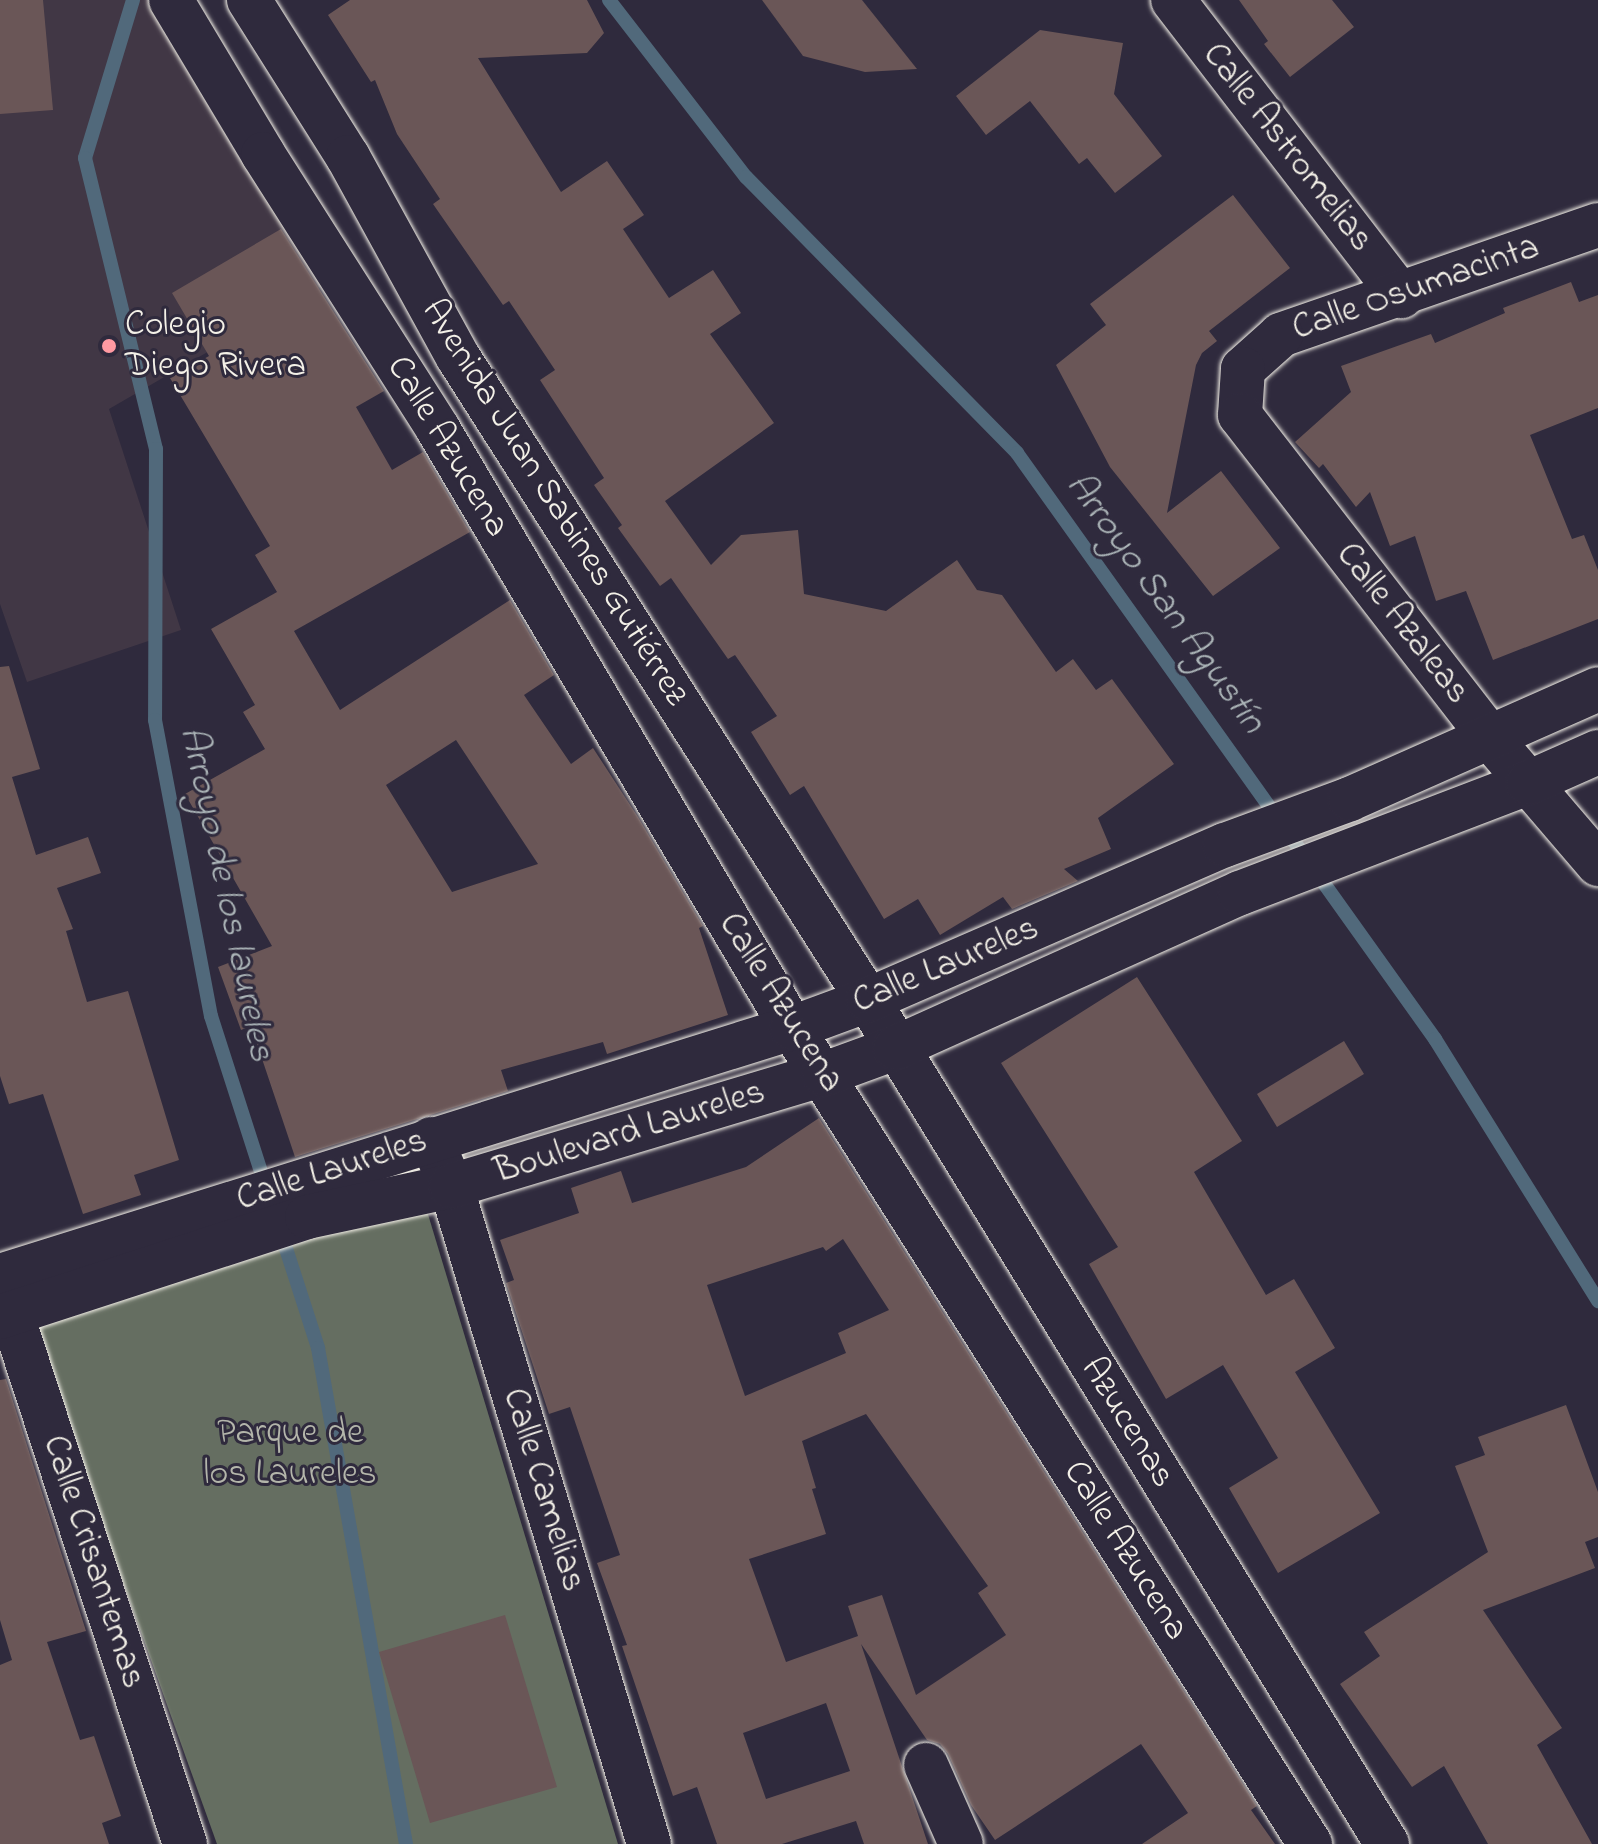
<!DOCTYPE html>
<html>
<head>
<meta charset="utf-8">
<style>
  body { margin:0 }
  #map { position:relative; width:1598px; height:1844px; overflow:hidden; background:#2f2a3d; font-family:"Indie Flower",sans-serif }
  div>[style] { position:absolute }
  .built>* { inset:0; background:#413745 }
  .green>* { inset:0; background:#656e61 }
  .stream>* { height:14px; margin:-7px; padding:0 7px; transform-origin:7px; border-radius:7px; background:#51697b }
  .building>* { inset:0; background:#6a5657 }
  .roads { filter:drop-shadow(0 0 2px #f4f1e8) drop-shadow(0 0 2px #f4f1e8) }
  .street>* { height:44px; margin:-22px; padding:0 22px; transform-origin:22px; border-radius:22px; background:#2f2a3d }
  .secondary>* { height:44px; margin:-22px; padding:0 22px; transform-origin:22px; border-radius:22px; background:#2f2a3d }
  .dots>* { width:22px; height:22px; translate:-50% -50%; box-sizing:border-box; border:4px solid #2f2a3d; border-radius:50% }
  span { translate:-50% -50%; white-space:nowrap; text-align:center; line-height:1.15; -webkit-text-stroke:6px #2f2a3d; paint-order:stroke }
  .street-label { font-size:36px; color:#f4f1e8 }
  .poi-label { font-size:36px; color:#f4f1e8 }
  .left { translate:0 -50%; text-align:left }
  .park-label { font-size:36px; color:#b4b6ab }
  .water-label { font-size:38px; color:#abb4b7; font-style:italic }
</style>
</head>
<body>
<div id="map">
  <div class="built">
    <div style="clip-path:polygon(36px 0,148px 0,327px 283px,109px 409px,181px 630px,27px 682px,0 604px,0 14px)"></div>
  </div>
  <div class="green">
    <div style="clip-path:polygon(424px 1201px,618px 1844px,217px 1844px,30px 1323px)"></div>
  </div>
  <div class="stream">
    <div style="left:133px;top:0;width:165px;rotate:106.9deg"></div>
    <div style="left:85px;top:158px;width:300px;rotate:76.3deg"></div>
    <div style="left:156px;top:449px;width:271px;rotate:90.2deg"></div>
    <div style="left:155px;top:720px;width:301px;rotate:79.3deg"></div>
    <div style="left:211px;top:1016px;width:180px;rotate:72.2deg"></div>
    <div style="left:609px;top:0;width:224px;rotate:52.3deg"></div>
    <div style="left:746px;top:177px;width:387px;rotate:45.5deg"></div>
    <div style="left:1017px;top:453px;width:720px;rotate:54.5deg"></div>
    <div style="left:1435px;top:1039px;width:309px;rotate:58.1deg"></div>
    <div style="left:280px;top:1230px;width:124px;rotate:72.1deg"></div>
    <div style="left:318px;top:1348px;width:504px;rotate:79.94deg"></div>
  </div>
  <div class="building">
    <div style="clip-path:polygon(0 0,43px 0,53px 110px,0 114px)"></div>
    <div style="clip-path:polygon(350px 0,587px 0,604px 33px,587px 53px,478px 58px,561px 192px,607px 161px,644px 215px,623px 229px,669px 298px,713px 270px,741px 313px,710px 334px,774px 423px,665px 501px,711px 565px,741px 535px,798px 530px,804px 594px,886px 611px,957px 560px,977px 590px,1002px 595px,1056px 672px,1073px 659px,1096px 690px,1112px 679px,1174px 764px,1098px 818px,1111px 849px,1064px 869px,1078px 881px,1012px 909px,1003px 897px,940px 935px,918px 899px,884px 919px,804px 786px,790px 795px,751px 732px,777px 716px,735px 655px,728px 659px,671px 578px,660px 586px,618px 528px,622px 525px,594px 485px,604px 478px,540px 380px,555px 370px,509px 301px,503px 305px,433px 204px,440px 199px,397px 134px,375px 80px,371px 82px,328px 15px)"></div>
    <div style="clip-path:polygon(762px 0,862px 0,917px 69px,865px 72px,803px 56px)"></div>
    <div style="clip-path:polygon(1239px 0,1332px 0,1354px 27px,1290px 77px,1264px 44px,1268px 41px)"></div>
    <div style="clip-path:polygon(1040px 30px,1123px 43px,1114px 94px,1162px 156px,1115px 193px,1087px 158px,1079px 164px,1030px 101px,986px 135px,956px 96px)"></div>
    <div style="clip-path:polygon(1233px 195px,1290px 268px,1209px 331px,1217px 341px,1202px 353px,1196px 365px,1167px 513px,1221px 471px,1280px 548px,1213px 596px,1110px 467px,1056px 365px,1106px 325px,1090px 304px)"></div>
    <div style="clip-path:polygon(evenodd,281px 229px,384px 391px,356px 407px,392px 470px,423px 452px,470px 532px,294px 631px,340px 710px,510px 600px,554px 675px,524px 695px,571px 764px,593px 748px,638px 817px,703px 926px,699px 928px,728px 1015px,607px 1054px,603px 1042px,501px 1070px,508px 1091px,295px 1157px,251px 1026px,241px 1030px,218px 967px,272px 946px,185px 794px,265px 749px,243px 712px,255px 705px,211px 629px,277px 592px,255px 555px,270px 546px,170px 378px,209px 356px,172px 293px,281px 229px,456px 740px,538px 864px,452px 892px,386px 785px,456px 740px)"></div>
    <div style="clip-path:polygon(1571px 282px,1579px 302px,1598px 295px,1598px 408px,1530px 435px,1572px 539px,1584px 535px,1598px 570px,1598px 619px,1493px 660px,1466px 591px,1436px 601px,1415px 536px,1390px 546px,1370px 492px,1356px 507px,1323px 464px,1319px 468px,1295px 442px,1351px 392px,1341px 366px,1431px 334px,1435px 343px,1505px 313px,1503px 308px)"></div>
    <div style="clip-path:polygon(9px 666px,40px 769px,12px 777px,36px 855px,88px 837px,101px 873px,57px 888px,73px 929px,66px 931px,87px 1002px,128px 991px,179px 1160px,134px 1175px,141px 1195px,83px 1214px,43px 1094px,9px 1104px,0 1076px,0 667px)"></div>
    <div style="clip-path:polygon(1137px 977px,1242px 1141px,1194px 1172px,1266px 1295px,1294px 1279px,1335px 1348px,1295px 1372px,1380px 1513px,1278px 1573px,1229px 1488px,1278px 1458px,1223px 1365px,1166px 1399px,1089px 1264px,1118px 1247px,1001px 1063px)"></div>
    <div style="clip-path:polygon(1344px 1041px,1364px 1074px,1277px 1127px,1257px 1094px)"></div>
    <div style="clip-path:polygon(evenodd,819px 1118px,1257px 1806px,1251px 1810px,1275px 1844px,1142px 1844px,1188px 1813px,1141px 1744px,995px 1840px,971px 1805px,948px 1754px,940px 1744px,927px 1740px,861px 1644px,928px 1844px,864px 1844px,856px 1821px,782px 1844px,717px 1844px,697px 1787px,673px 1796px,622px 1646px,627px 1645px,597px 1563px,620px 1555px,570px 1407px,549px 1414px,506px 1283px,514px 1280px,500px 1240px,579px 1213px,571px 1188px,621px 1171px,632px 1203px,746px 1167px,819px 1118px,843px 1239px,889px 1310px,838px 1333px,846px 1353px,745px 1396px,707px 1285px,823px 1247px,826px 1251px,843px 1239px,819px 1118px,866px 1414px,988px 1586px,978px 1593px,1006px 1635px,916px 1695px,882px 1595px,848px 1606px,858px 1636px,786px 1662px,749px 1559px,826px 1534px,812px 1489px,816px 1488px,802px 1441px,866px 1414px,819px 1118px,826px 1703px,850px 1771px,766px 1799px,743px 1733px,826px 1703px)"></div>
    <div style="clip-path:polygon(6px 1379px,86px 1631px,47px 1642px,80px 1740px,94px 1736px,121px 1816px,102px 1823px,109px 1844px,0 1844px,0 1665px,12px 1660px,0 1620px,0 1380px)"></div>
    <div style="clip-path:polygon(1566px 1405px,1598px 1492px,1598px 1537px,1585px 1542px,1595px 1568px,1483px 1610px,1562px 1728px,1537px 1745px,1592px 1844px,1488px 1844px,1444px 1766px,1412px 1787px,1340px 1684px,1380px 1656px,1364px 1632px,1488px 1552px,1455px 1466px,1485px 1455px,1478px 1437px)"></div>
    <div style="clip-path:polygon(505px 1615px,557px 1787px,430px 1823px,379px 1652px)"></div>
  </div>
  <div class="roads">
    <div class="street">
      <div style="left:1173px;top:0;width:374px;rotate:52.4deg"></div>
      <div style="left:1598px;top:225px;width:336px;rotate:160.9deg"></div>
      <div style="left:1281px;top:335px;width:51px;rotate:138.2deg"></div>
      <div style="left:1243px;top:369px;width:46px;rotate:93.7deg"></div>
      <div style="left:1240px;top:415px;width:410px;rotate:52.2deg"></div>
      <div style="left:1491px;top:739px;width:165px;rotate:49.4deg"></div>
      <div style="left:431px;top:1139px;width:51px;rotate:66.9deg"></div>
      <div style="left:451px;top:1186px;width:687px;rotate:73.25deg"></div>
      <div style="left:0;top:1279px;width:595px;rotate:71.87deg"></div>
      <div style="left:926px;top:1765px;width:86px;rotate:66.1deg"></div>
    </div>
    <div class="secondary">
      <div style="left:171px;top:0;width:179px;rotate:59.1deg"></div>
      <div style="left:263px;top:154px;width:326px;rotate:57.5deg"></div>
      <div style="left:438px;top:429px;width:696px;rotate:59.42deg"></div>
      <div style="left:792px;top:1028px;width:967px;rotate:57.59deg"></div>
      <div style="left:249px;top:0;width:186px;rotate:57.8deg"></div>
      <div style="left:348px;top:157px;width:228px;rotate:61.2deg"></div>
      <div style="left:458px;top:357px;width:763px;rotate:57.48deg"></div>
      <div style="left:868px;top:1000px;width:991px;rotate:58.41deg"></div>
      <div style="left:0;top:1276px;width:830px;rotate:-17.39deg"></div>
      <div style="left:792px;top:1028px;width:81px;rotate:-20.2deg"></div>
      <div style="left:868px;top:1000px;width:389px;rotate:-23.5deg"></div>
      <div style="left:1225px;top:845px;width:133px;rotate:-20.2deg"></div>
      <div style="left:1350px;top:799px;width:271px;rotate:-23.9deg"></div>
      <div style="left:0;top:1317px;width:323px;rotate:-18deg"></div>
      <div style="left:307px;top:1217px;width:147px;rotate:-12.1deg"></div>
      <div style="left:451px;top:1186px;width:389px;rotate:-16.7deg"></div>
      <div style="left:824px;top:1074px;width:76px;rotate:-20.1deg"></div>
      <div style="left:895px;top:1048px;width:378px;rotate:-24.2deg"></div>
      <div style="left:1240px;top:893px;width:308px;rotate:-20.9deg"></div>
      <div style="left:1528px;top:783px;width:77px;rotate:-23.9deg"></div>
    </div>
  </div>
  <div class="dots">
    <div style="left:109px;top:346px;background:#ff9aa2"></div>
  </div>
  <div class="street-label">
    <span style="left:1287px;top:148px;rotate:52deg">Calle Astromelias</span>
    <span style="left:1416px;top:289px;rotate:-19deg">Calle Osumacinta</span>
    <span style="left:447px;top:447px;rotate:59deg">Calle Azucena</span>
    <span style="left:554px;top:503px;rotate:58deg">Avenida Juan Sabines Gutiérrez</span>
    <span style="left:1402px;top:624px;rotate:52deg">Calle Azaleas</span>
    <span style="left:946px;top:966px;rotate:-23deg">Calle Laureles</span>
    <span style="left:780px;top:1003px;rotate:58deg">Calle Azucena</span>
    <span style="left:630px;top:1133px;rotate:-17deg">Boulevard Laureles</span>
    <span style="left:332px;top:1171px;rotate:-18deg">Calle Laureles</span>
    <span style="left:1127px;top:1423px;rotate:58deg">Azucenas</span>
    <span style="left:543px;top:1490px;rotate:73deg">Calle Camelias</span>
    <span style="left:1125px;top:1551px;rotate:58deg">Calle Azucena</span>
    <span style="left:93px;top:1562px;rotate:72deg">Calle Crisantemas</span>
  </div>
  <div class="poi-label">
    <span class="left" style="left:125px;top:346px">Colegio<br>Diego Rivera</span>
  </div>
  <div class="park-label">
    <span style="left:290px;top:1454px">Parque de<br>los Laureles</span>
  </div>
  <div class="water-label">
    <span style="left:1164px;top:604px;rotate:54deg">Arroyo San Agustín</span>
    <span style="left:225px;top:894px;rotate:78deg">Arroyo de los laureles</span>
  </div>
</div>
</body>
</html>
